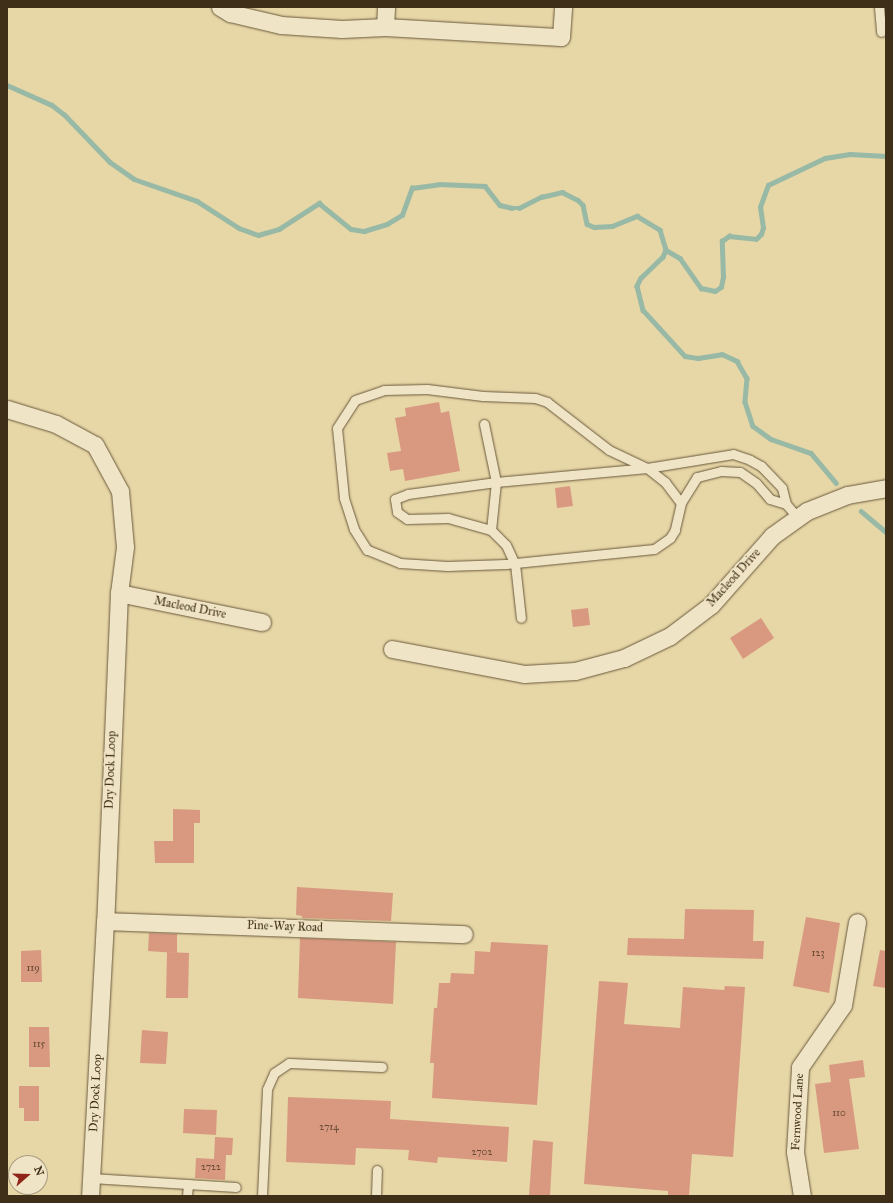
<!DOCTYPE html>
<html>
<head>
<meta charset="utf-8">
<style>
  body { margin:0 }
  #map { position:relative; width:893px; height:1203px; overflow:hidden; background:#e7d6a6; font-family:"IM FELL Great Primer",serif }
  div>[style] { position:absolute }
  .stream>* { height:4.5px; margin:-2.25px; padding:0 2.25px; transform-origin:2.25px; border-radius:2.25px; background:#97b9a5 }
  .building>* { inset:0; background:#d99981 }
  .roads { filter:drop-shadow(0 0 1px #69593c) drop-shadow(0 0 1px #69593c) }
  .lane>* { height:9px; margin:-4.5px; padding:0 4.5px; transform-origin:4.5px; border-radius:4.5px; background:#efe4c5 }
  .street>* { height:17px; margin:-8.5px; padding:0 8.5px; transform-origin:8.5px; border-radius:8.5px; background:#efe4c5 }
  span { translate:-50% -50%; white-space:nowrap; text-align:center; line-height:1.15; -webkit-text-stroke:3.5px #efe4c5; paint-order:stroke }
  .number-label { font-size:10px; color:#664a32 }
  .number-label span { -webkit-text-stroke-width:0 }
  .street-label { font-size:12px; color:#3f2f18 }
  .frame { position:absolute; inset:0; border:8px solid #3f2f18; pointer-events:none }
  .north { position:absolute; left:8px; top:1155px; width:40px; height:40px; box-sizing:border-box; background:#efe4c5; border:1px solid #a99c80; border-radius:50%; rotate:70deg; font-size:11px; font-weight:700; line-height:16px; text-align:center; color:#3f2f18 }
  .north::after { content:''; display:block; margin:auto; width:14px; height:18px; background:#8f2418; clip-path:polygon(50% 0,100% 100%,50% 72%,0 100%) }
</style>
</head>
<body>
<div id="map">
  <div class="stream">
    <div style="left:7px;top:85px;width:49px;rotate:24deg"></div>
    <div style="left:52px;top:105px;width:16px;rotate:38deg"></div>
    <div style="left:65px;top:115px;width:65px;rotate:46.2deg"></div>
    <div style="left:110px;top:162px;width:29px;rotate:35deg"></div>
    <div style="left:134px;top:179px;width:67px;rotate:19.2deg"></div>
    <div style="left:197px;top:201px;width:50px;rotate:32.7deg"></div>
    <div style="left:239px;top:228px;width:20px;rotate:20deg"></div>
    <div style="left:258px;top:235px;width:22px;rotate:-16deg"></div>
    <div style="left:279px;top:229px;width:48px;rotate:-33deg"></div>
    <div style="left:319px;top:203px;width:41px;rotate:39.1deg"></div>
    <div style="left:351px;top:229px;width:13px;rotate:9deg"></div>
    <div style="left:364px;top:231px;width:24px;rotate:-17deg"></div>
    <div style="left:387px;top:224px;width:17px;rotate:-31deg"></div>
    <div style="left:402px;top:215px;width:29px;rotate:-70deg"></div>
    <div style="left:412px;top:188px;width:27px;rotate:-8deg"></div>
    <div style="left:439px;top:184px;width:46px;rotate:2.5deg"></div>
    <div style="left:485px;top:186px;width:24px;rotate:52deg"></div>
    <div style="left:500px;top:205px;width:12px;rotate:14deg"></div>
    <div style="left:512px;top:208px;width:7px"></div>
    <div style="left:519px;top:208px;width:25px;rotate:-27deg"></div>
    <div style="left:541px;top:197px;width:22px;rotate:-13deg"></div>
    <div style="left:562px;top:192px;width:18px;rotate:27deg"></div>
    <div style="left:578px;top:200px;width:7px;rotate:45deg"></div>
    <div style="left:583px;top:205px;width:19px;rotate:78deg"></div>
    <div style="left:587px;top:224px;width:8px;rotate:23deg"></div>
    <div style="left:594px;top:227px;width:18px;rotate:-3deg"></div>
    <div style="left:612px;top:226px;width:27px;rotate:-22deg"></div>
    <div style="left:637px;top:216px;width:27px;rotate:31deg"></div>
    <div style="left:660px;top:230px;width:21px;rotate:73deg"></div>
    <div style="left:666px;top:250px;width:8px;rotate:113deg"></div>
    <div style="left:663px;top:257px;width:30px;rotate:136deg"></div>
    <div style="left:641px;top:278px;width:9px;rotate:117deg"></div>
    <div style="left:637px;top:286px;width:25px;rotate:76deg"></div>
    <div style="left:643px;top:310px;width:62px;rotate:47.6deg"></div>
    <div style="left:685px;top:356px;width:13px;rotate:9deg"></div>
    <div style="left:698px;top:358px;width:24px;rotate:-9deg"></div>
    <div style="left:722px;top:354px;width:17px;rotate:25deg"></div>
    <div style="left:737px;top:361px;width:20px;rotate:60deg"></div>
    <div style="left:747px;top:378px;width:24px;rotate:95deg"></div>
    <div style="left:745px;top:402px;width:25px;rotate:72deg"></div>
    <div style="left:753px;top:426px;width:22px;rotate:36deg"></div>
    <div style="left:771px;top:439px;width:42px;rotate:19.3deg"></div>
    <div style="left:811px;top:453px;width:39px;rotate:50deg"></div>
    <div style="left:666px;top:250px;width:16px;rotate:30deg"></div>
    <div style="left:680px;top:258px;width:37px;rotate:55deg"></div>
    <div style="left:701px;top:288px;width:14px;rotate:12deg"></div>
    <div style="left:715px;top:291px;width:7px;rotate:-34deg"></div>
    <div style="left:721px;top:287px;width:10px;rotate:-79deg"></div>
    <div style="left:723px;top:277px;width:36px;rotate:-92deg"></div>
    <div style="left:722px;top:241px;width:9px;rotate:-36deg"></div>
    <div style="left:729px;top:236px;width:27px;rotate:6deg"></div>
    <div style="left:756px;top:239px;width:7px;rotate:-45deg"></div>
    <div style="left:761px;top:234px;width:6px;rotate:-72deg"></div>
    <div style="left:763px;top:228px;width:21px;rotate:-98deg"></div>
    <div style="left:760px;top:207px;width:23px;rotate:-70deg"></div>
    <div style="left:768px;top:185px;width:63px;rotate:-25.3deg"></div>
    <div style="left:825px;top:158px;width:25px;rotate:-9deg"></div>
    <div style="left:850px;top:154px;width:36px;rotate:3deg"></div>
    <div style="left:861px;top:511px;width:33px;rotate:40deg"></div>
  </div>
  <div class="building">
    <div style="clip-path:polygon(439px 402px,441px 413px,449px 411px,460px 471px,405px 481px,403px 469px,390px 471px,387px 453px,401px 451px,395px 418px,406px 416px,405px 408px)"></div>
    <div style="clip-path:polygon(570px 486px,573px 506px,557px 508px,555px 488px)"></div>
    <div style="clip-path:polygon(588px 608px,590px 625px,573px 627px,571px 610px)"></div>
    <div style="clip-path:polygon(761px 618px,774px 638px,743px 659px,730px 638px)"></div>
    <div style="clip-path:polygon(173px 809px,200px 810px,200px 823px,194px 823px,194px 863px,155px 863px,154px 841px,173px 841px)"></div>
    <div style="clip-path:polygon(297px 887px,393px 893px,391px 921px,302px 918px,302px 916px,296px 915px)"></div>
    <div style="clip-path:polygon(685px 909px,754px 910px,753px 941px,764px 941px,763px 959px,627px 955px,628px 938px,684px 939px)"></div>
    <div style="clip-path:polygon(806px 917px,840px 923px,829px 993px,793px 986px)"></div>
    <div style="clip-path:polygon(149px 933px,177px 934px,177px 953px,148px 951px)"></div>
    <div style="clip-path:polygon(300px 938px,396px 942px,393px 1004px,298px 998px)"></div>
    <div style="clip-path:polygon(491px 942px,548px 945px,537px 1105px,432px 1098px,434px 1063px,430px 1063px,434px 1008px,437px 1008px,439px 983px,450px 983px,451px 973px,474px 974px,475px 951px,490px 952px)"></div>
    <div style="clip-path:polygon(41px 950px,42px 982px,21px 982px,21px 951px)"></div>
    <div style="clip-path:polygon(880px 950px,886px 951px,886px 988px,873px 986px)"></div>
    <div style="clip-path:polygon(167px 952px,189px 953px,188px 998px,166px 998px)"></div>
    <div style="clip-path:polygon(599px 981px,628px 983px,624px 1024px,680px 1028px,683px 987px,724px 990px,725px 986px,745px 987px,733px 1157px,692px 1154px,689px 1196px,668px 1196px,668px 1191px,584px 1184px)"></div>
    <div style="clip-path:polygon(29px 1027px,49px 1027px,50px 1067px,29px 1067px)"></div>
    <div style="clip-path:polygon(142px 1030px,168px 1032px,166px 1064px,140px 1063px)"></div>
    <div style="clip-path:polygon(863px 1060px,865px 1077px,849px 1079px,859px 1149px,824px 1153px,815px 1084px,831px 1082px,829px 1065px)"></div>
    <div style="clip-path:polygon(19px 1086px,39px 1086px,39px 1121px,24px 1121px,24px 1108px,19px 1108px)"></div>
    <div style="clip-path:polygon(288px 1097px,391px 1101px,390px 1119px,509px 1127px,507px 1162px,438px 1157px,437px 1163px,408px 1160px,409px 1150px,356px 1148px,355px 1165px,286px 1162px)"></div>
    <div style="clip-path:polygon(184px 1109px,217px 1110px,216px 1135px,183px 1133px)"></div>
    <div style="clip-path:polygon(215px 1137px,233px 1138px,232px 1155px,226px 1155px,225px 1180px,195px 1178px,196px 1158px,214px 1159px)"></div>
    <div style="clip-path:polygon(533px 1140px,553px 1142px,550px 1196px,529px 1196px)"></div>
  </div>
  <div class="roads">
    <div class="lane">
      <div style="left:879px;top:7px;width:25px;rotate:85deg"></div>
      <div style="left:484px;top:424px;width:59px;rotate:78.3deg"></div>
      <div style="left:496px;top:482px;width:152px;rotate:-5.3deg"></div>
      <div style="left:647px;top:468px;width:23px;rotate:38deg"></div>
      <div style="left:665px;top:482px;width:26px;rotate:53deg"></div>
      <div style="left:786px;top:504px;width:17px;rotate:-163deg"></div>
      <div style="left:770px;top:499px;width:21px;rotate:-131deg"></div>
      <div style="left:756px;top:483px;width:19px;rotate:-145deg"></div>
      <div style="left:740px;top:472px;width:19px;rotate:-177deg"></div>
      <div style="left:721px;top:471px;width:25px;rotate:166deg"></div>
      <div style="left:697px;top:477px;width:31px;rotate:122deg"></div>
      <div style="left:681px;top:503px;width:28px;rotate:103deg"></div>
      <div style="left:675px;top:530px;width:9px;rotate:122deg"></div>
      <div style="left:670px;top:538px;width:19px;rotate:145deg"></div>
      <div style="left:654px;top:549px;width:149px;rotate:174.2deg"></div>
      <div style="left:506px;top:564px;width:59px;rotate:178.1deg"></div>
      <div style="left:447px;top:566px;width:47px;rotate:-176.3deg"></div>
      <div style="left:400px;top:563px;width:35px;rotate:-158deg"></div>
      <div style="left:367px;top:550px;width:25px;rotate:-122deg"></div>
      <div style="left:354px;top:529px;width:33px;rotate:-108deg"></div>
      <div style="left:344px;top:498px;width:70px;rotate:-95.7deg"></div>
      <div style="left:337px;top:428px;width:33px;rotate:-57deg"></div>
      <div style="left:355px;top:400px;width:31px;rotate:-19deg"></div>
      <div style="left:384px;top:390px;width:43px;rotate:-1.3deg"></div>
      <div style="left:427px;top:389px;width:56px;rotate:7.1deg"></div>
      <div style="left:483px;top:396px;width:52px;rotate:2.2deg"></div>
      <div style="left:535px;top:398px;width:13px;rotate:18deg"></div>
      <div style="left:547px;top:402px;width:78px;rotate:37.7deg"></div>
      <div style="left:609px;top:450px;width:42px;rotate:25.3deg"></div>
      <div style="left:647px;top:468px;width:87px;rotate:-9.2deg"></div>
      <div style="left:733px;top:454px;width:18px;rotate:19deg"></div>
      <div style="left:750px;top:460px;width:13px;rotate:29deg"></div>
      <div style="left:761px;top:466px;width:30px;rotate:46deg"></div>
      <div style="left:782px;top:488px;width:16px;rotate:76deg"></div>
      <div style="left:786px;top:504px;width:18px;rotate:49deg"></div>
      <div style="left:491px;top:530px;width:48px;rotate:-84.1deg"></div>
      <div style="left:496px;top:482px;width:89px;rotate:172.2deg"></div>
      <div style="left:408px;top:494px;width:14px;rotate:159deg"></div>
      <div style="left:395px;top:499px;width:13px;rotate:81deg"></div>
      <div style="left:397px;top:512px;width:12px;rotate:35deg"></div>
      <div style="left:407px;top:519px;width:41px;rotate:-1.4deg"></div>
      <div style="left:448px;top:518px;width:45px;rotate:15.6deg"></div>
      <div style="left:491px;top:530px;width:21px;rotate:45deg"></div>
      <div style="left:506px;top:545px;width:21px;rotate:65deg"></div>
      <div style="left:515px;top:564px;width:54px;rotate:83.7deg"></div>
      <div style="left:91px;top:1178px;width:145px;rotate:3.6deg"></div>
      <div style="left:187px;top:1196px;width:12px;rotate:-85deg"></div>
      <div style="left:262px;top:1196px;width:107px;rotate:-87.3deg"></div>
      <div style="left:267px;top:1089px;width:17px;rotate:-66deg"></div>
      <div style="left:274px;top:1073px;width:18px;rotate:-34deg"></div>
      <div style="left:289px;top:1063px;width:93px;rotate:2.5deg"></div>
      <div style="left:376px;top:1196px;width:26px;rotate:-88deg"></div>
    </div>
    <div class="street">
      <div style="left:220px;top:7px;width:12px;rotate:31deg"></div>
      <div style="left:230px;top:13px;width:52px;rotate:13.2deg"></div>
      <div style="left:281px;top:25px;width:61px;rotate:3.8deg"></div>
      <div style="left:342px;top:29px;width:43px;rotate:-2.7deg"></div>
      <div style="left:385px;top:27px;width:176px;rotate:3.3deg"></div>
      <div style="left:561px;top:37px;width:30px;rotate:-86deg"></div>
      <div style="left:385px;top:27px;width:20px;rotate:-87deg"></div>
      <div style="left:7px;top:409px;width:51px;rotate:17deg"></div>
      <div style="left:56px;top:424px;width:44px;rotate:28.3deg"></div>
      <div style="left:95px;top:445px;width:52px;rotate:61.5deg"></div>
      <div style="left:120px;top:491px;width:56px;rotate:84.9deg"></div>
      <div style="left:125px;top:547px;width:46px;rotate:97.4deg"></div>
      <div style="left:119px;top:593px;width:328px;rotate:92.4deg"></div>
      <div style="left:105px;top:921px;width:275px;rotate:93.1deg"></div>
      <div style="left:119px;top:593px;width:146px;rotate:11.5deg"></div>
      <div style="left:392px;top:649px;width:134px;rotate:10.7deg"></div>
      <div style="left:524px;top:674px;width:51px;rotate:-3.4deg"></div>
      <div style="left:575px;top:671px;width:51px;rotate:-14.9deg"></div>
      <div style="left:624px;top:658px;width:51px;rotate:-25.6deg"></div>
      <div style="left:670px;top:636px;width:51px;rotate:-37.1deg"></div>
      <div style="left:711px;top:605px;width:92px;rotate:-48.5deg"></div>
      <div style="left:772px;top:536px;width:43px;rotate:-35.5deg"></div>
      <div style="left:807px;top:511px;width:43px;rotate:-21.8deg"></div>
      <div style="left:847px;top:495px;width:40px;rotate:-10deg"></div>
      <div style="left:105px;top:921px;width:359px;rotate:2.1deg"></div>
      <div style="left:802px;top:1196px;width:45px;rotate:-99deg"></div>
      <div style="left:795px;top:1152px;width:85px;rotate:-86.6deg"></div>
      <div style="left:800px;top:1067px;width:75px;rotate:-55.3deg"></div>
      <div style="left:843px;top:1005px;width:84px;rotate:-80.4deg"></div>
    </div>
  </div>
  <div class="number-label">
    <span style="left:818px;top:954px">123</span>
    <span style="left:33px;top:969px">119</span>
    <span style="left:39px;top:1045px">115</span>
    <span style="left:839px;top:1114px">110</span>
    <span style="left:329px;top:1128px">2714</span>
    <span style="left:482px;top:1153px">2702</span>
    <span style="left:211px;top:1168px">2722</span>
  </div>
  <div class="street-label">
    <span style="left:734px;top:578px;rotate:-48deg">Macleod Drive</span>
    <span style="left:190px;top:608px;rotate:11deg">Macleod Drive</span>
    <span style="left:111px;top:770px;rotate:-88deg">Dry Dock Loop</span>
    <span style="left:285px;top:927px;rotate:2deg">Pine-Way Road</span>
    <span style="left:96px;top:1093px;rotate:-87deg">Dry Dock Loop</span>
    <span style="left:798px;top:1112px;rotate:-87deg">Fernwood Lane</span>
  </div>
  <div class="frame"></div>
  <div class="north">N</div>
</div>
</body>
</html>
